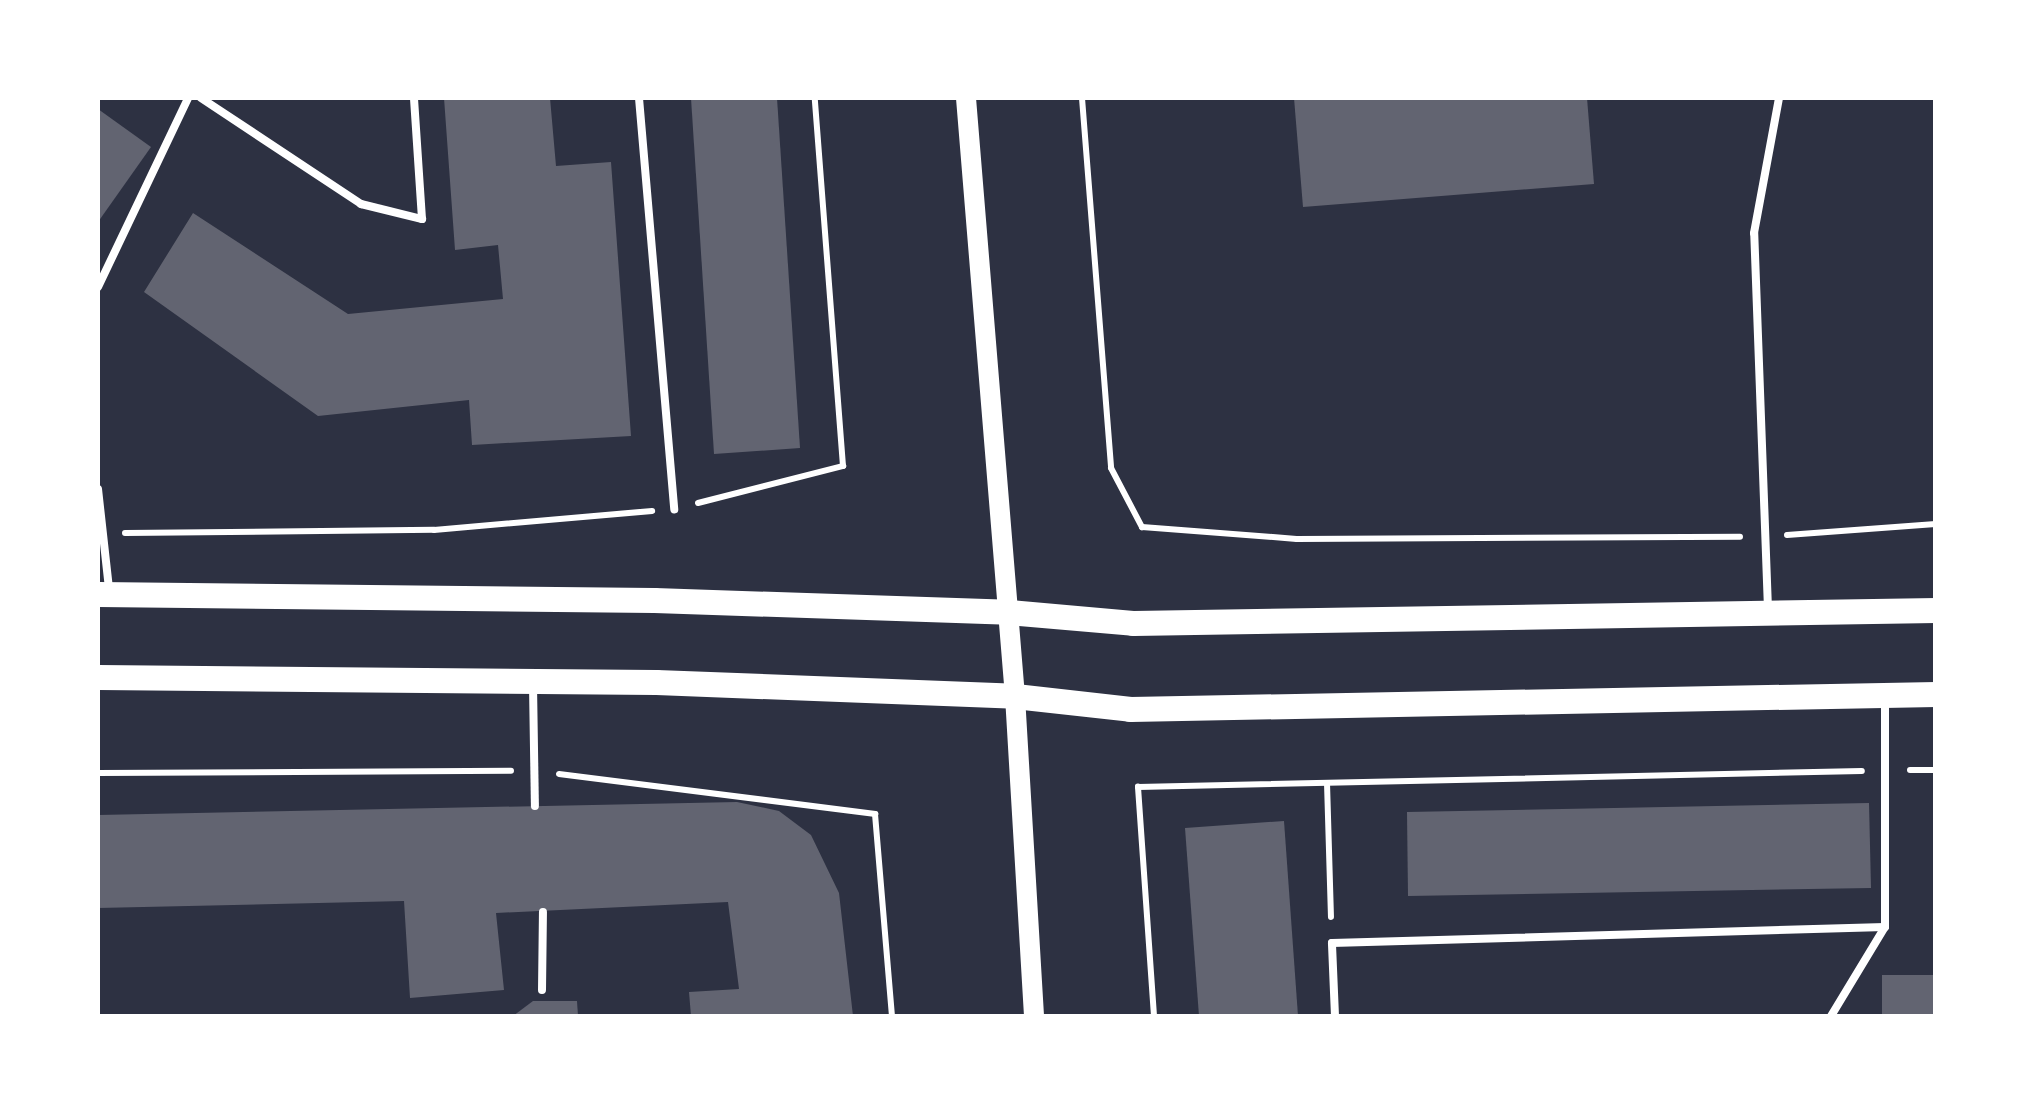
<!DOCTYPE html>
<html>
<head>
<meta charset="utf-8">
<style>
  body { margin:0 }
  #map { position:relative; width:2033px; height:1114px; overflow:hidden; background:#2d3142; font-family:"Alegreya Sans",sans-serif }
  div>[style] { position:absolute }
  .building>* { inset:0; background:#626471 }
  .path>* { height:6px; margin:-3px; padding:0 3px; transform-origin:3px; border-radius:3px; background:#fff }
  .service>* { height:8px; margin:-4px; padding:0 4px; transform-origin:4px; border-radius:4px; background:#fff }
  .secondary>* { height:20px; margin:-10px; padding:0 10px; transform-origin:10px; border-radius:10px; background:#fff }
  .primary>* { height:25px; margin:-12.5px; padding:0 12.5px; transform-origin:12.5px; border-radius:12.5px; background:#fff }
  span { translate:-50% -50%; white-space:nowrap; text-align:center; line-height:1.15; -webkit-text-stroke:9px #fff; paint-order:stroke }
  .frame { position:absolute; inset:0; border:100px solid #fff; pointer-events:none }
</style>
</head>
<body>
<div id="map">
  <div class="building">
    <div style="clip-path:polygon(444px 98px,550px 98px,556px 166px,611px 162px,631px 436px,472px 445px,469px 400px,318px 416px,144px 292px,193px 213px,348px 314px,503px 299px,498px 245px,455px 250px)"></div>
    <div style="clip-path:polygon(691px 98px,777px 98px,800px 448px,714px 454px)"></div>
    <div style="clip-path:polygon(1294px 98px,1587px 98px,1594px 184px,1303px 207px)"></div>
    <div style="clip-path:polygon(98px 109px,151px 147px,98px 222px)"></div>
    <div style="clip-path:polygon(737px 802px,779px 811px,811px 835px,839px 893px,853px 1016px,691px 1016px,689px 992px,739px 989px,728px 902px,496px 913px,504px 990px,410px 998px,404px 901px,98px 908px,98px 815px)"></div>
    <div style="clip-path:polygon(1869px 803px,1871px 888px,1408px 896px,1407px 812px)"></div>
    <div style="clip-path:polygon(1284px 821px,1298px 1016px,1199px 1016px,1185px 828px)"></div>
    <div style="clip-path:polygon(1882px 975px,1936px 975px,1936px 1016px,1882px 1016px)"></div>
    <div style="clip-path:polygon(533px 1001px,577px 1001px,578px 1016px,513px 1016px)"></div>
  </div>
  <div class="path">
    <div style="left:1082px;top:98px;width:371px;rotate:85.5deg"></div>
    <div style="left:1111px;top:468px;width:67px;rotate:62.3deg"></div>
    <div style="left:1142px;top:527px;width:155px;rotate:4.4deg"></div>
    <div style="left:1297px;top:539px;width:443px;rotate:-0.3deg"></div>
    <div style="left:698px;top:503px;width:150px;rotate:-14.3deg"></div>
    <div style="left:843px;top:466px;width:369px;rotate:-94.4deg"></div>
    <div style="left:125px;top:533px;width:309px;rotate:-0.6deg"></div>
    <div style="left:434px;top:530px;width:219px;rotate:-5deg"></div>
    <div style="left:1787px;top:535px;width:149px;rotate:-4.2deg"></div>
    <div style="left:1910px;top:770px;width:26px"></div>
    <div style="left:98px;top:773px;width:413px;rotate:-0.3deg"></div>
    <div style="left:559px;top:774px;width:319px;rotate:7.2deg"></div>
    <div style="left:875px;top:814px;width:203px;rotate:85.2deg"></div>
    <div style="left:1327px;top:783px;width:134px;rotate:88.3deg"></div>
    <div style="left:1154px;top:1016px;width:230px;rotate:-94deg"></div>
    <div style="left:1138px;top:787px;width:724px;rotate:-1.27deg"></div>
  </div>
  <div class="service">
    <div style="left:201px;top:98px;width:192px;rotate:33.5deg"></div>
    <div style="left:361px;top:204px;width:63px;rotate:13.8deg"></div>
    <div style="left:422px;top:219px;width:121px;rotate:-93.8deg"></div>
    <div style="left:639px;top:98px;width:413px;rotate:85.1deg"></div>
    <div style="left:98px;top:287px;width:209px;rotate:-64.5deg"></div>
    <div style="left:98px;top:489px;width:101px;rotate:83.7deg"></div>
    <div style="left:1768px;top:609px;width:376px;rotate:-92.1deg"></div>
    <div style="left:1754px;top:233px;width:137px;rotate:-79.5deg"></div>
    <div style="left:533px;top:685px;width:121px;rotate:89.1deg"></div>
    <div style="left:542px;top:990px;width:78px;rotate:-89.3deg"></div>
    <div style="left:1335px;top:1016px;width:73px;rotate:-92.4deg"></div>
    <div style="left:1332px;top:943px;width:553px;rotate:-1.66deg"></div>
    <div style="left:1831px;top:1016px;width:104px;rotate:-58.8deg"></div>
    <div style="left:1885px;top:927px;width:229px;rotate:-90deg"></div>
  </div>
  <div class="secondary">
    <div style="left:966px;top:98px;width:600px;rotate:85.32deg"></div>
    <div style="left:1015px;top:696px;width:321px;rotate:86.6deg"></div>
  </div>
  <div class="primary">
    <div style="left:98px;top:594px;width:556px;rotate:0.62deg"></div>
    <div style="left:654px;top:600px;width:354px;rotate:1.9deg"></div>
    <div style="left:1008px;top:612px;width:125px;rotate:5deg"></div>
    <div style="left:1133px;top:623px;width:803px;rotate:-0.93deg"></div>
    <div style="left:98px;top:677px;width:558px;rotate:0.51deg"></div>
    <div style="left:656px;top:682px;width:359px;rotate:2.2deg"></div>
    <div style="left:1015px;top:696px;width:116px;rotate:6.4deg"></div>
    <div style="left:1130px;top:709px;width:806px;rotate:-1.07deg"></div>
  </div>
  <div class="frame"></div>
</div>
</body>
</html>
